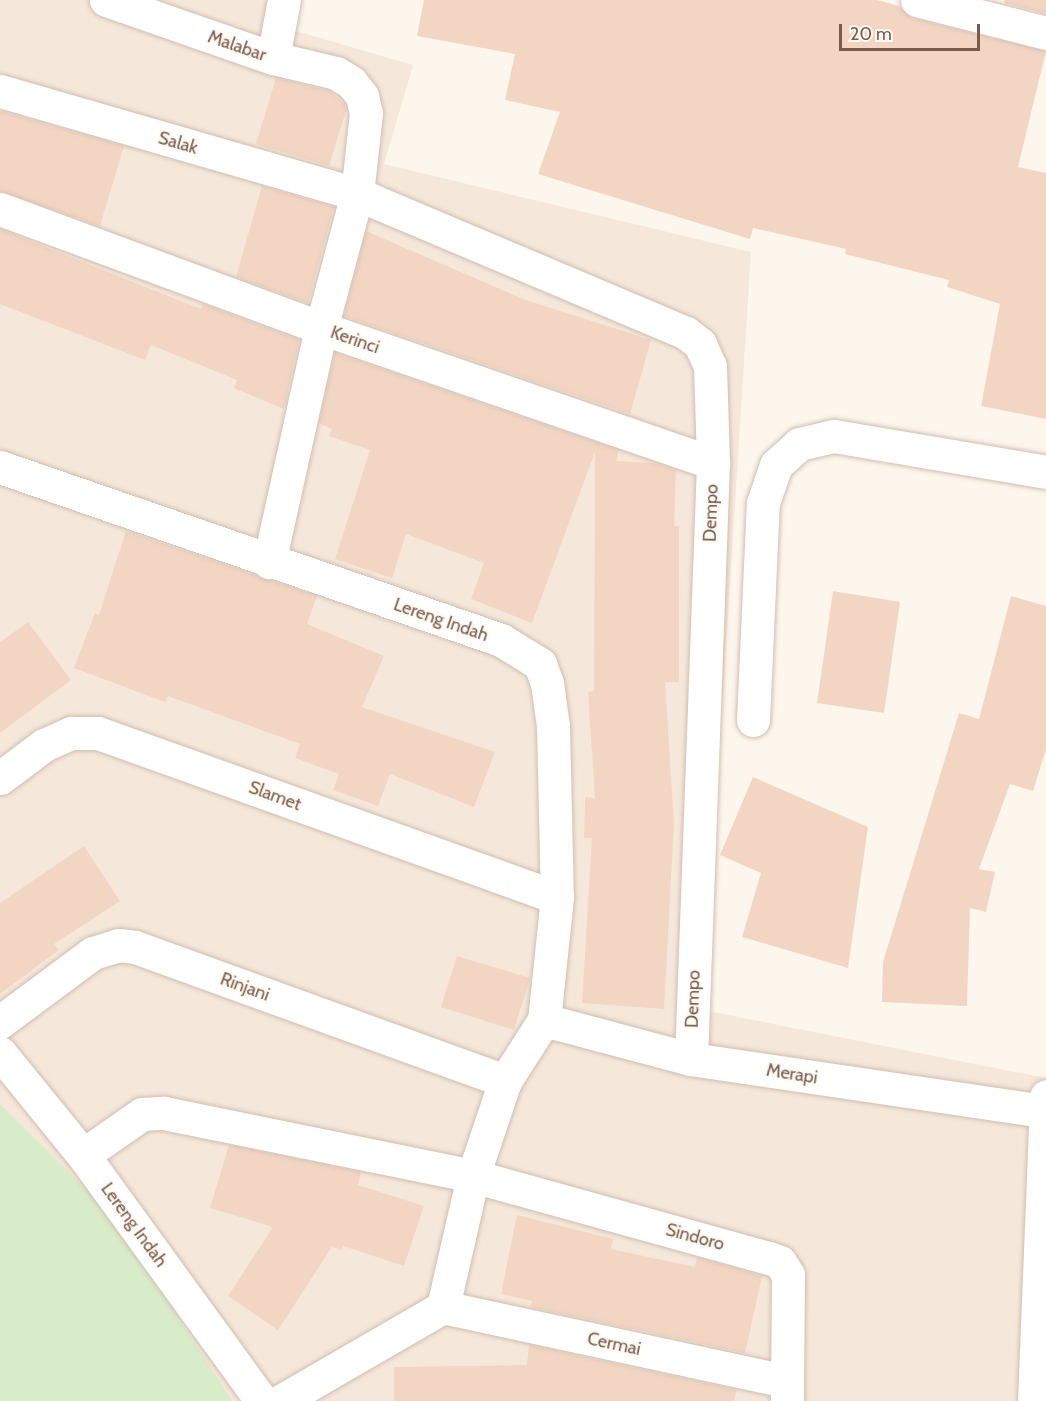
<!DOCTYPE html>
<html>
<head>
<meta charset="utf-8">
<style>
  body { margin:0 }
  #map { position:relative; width:1046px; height:1401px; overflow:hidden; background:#fdf6ec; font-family:Cabin,sans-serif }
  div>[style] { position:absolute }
  .residential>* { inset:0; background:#f5e8da }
  .green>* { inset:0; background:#d8ecc9 }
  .building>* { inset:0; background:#f3d5c3 }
  .roads { filter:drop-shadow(0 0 2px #d1beb0) drop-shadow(0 0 2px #d1beb0) }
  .street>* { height:33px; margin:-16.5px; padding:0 16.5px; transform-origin:16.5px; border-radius:16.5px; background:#fff }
  .secondary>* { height:33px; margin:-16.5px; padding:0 16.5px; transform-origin:16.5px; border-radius:16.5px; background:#fff }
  span { translate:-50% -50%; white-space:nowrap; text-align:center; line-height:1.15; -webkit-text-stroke:4.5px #fffaf3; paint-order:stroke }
  .street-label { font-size:18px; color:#7a5c4d }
  .scale { position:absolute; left:839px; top:24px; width:141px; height:27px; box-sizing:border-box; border:3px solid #7a5c4d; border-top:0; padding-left:8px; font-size:18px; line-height:21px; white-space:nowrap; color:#7a5c4d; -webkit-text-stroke:4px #fffaf3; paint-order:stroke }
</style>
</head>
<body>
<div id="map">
  <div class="residential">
    <div style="clip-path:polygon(0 0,277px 0,272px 24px,413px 65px,384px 164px,751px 252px,703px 1010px,1046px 1078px,1046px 1401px,190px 1401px,0 1202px)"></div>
  </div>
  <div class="green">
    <div style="clip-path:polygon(0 1104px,112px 1215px,232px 1401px,0 1401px)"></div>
  </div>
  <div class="building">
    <div style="clip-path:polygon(424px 0,877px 0,899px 6px,912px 18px,1046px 51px,1018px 167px,1046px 173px,1046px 419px,981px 406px,1000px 304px,947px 287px,949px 280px,845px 254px,846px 249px,753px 228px,750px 239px,538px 174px,560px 112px,505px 100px,515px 54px,417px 36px)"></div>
    <div style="clip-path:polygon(1005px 0,1046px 0,1046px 14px,1004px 3px)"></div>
    <div style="clip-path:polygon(276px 78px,329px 91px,345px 104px,346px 111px,329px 166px,256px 144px)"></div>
    <div style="clip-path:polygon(0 111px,124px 146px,100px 226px,0 191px)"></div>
    <div style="clip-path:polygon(262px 186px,334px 207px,308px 303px,236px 277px)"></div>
    <div style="clip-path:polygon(0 229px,201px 309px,203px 304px,299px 340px,284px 409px,234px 388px,237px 380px,151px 345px,145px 360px,0 304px)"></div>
    <div style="clip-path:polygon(366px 231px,523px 299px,651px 340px,630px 414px,344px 316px)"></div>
    <div style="clip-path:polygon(335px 353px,619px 450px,616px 461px,655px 463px,676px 470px,674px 526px,679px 526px,679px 682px,665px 682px,674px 824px,664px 1009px,582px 1003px,592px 838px,584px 838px,585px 797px,595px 798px,588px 692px,594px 691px,595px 452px,532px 623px,471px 599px,484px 563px,406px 534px,392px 578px,335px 559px,370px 450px,329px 436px,332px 429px,319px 423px)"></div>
    <div style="clip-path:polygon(126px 531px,317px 596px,307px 624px,384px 656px,362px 707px,495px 752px,474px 807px,390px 774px,378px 806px,333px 790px,339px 774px,295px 758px,300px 744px,168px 696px,165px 702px,74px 668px,95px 613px,99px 615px)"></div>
    <div style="clip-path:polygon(833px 591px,900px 602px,884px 713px,817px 703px)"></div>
    <div style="clip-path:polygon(1011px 596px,1046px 606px,1046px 749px,1033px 791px,1010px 784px,979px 869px,995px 872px,986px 912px,970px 908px,967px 1006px,882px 1002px,883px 962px,959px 713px,979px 719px)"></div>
    <div style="clip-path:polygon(28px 622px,71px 680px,0 733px,0 642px)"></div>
    <div style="clip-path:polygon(753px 777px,868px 827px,848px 968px,742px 937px,761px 873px,720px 855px)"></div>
    <div style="clip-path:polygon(84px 846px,120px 901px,54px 944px,59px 950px,0 994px,0 903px)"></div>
    <div style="clip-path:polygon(457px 956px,530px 978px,514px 1030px,441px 1007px)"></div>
    <div style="clip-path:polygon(229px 1145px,361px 1172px,358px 1185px,424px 1206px,404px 1266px,343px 1246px,342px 1250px,332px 1247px,278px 1330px,228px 1296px,273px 1227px,210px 1208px)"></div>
    <div style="clip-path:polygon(517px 1215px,613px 1239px,611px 1249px,695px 1267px,697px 1257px,762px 1276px,745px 1353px,531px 1307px,532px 1301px,501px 1294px)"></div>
    <div style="clip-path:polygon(529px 1345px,737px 1390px,734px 1401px,394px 1401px,394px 1367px,527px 1365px)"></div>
  </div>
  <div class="roads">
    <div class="street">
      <div style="left:106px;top:0;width:177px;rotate:19.2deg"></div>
      <div style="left:273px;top:58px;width:65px;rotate:13.4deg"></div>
      <div style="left:336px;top:73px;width:17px;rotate:31deg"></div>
      <div style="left:351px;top:82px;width:18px;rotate:52deg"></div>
      <div style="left:362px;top:96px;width:17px;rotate:77deg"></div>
      <div style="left:366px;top:113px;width:81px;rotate:96.3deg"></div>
      <div style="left:357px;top:194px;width:139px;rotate:105deg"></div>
      <div style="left:321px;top:328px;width:240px;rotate:102.5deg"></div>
      <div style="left:917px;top:0;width:133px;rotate:14.3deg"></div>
      <div style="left:273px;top:58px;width:59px;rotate:-79.3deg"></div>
      <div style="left:0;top:91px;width:372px;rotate:16.1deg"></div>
      <div style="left:357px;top:194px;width:357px;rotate:22.9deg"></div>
      <div style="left:686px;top:333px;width:18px;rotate:38deg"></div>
      <div style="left:700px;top:344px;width:24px;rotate:66deg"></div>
      <div style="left:710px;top:366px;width:97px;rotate:88.2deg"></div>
      <div style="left:713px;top:463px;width:596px;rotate:92.11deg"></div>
      <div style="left:0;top:209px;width:342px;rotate:20.3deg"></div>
      <div style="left:321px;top:328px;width:415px;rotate:19deg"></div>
      <div style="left:0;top:467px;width:530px;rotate:19.05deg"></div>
      <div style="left:501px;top:640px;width:46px;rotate:31.6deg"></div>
      <div style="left:540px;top:664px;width:20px;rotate:70deg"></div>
      <div style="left:547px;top:683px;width:43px;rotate:82.1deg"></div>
      <div style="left:553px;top:726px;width:171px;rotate:88.7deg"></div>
      <div style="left:557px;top:897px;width:124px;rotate:96deg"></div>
      <div style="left:544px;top:1020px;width:72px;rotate:122.6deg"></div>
      <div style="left:505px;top:1081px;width:100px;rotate:108.6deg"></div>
      <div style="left:473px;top:1176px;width:134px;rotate:102.9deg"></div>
      <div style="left:443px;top:1307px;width:187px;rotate:149.9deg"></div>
      <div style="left:753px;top:720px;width:217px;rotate:-87.4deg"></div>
      <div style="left:763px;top:503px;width:40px;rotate:-71.1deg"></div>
      <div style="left:776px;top:465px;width:31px;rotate:-42deg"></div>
      <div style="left:799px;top:444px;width:36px;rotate:-13deg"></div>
      <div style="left:834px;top:436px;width:215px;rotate:9.6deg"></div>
      <div style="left:0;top:778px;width:55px;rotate:-36.9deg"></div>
      <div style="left:44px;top:745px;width:30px;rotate:-24deg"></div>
      <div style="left:71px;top:733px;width:27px"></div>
      <div style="left:98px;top:733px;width:487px;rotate:19.7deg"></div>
      <div style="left:544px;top:1020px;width:152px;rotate:14.9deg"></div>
      <div style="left:691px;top:1059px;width:356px;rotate:8.4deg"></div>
      <div style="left:0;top:1022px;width:116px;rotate:-36.6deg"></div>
      <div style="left:93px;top:953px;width:27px;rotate:-17deg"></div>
      <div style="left:119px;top:945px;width:16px;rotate:7deg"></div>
      <div style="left:135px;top:947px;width:394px;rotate:19.9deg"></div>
      <div style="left:0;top:1053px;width:132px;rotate:50.9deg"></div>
      <div style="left:83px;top:1155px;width:304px;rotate:54deg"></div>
      <div style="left:83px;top:1155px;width:72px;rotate:-34.8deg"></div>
      <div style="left:142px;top:1114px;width:22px;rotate:-3deg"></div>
      <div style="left:164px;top:1113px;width:315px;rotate:11.5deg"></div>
      <div style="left:473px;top:1176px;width:307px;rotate:15.5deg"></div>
      <div style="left:769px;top:1258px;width:12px;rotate:20deg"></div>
      <div style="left:780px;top:1262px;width:15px;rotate:58deg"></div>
      <div style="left:788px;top:1275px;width:126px;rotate:90.5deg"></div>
      <div style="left:443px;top:1307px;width:351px;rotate:12.2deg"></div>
    </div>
    <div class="secondary">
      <div style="left:1034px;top:1401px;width:305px;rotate:-87.7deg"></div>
    </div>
  </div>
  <div class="street-label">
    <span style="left:237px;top:46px;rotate:19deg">Malabar</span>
    <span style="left:178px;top:143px;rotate:16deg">Salak</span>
    <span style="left:355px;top:340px;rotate:19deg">Kerinci</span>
    <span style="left:711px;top:513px;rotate:-88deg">Dempo</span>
    <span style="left:441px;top:620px;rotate:19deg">Lereng Indah</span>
    <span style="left:275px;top:796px;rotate:20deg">Slamet</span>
    <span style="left:245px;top:987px;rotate:20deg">Rinjani</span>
    <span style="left:693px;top:999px;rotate:-88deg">Dempo</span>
    <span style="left:792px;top:1074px;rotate:9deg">Merapi</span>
    <span style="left:134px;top:1225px;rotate:54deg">Lereng Indah</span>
    <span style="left:695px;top:1237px;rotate:15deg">Sindoro</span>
    <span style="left:614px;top:1344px;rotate:12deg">Cermai</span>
  </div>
  <div class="scale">20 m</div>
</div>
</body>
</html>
